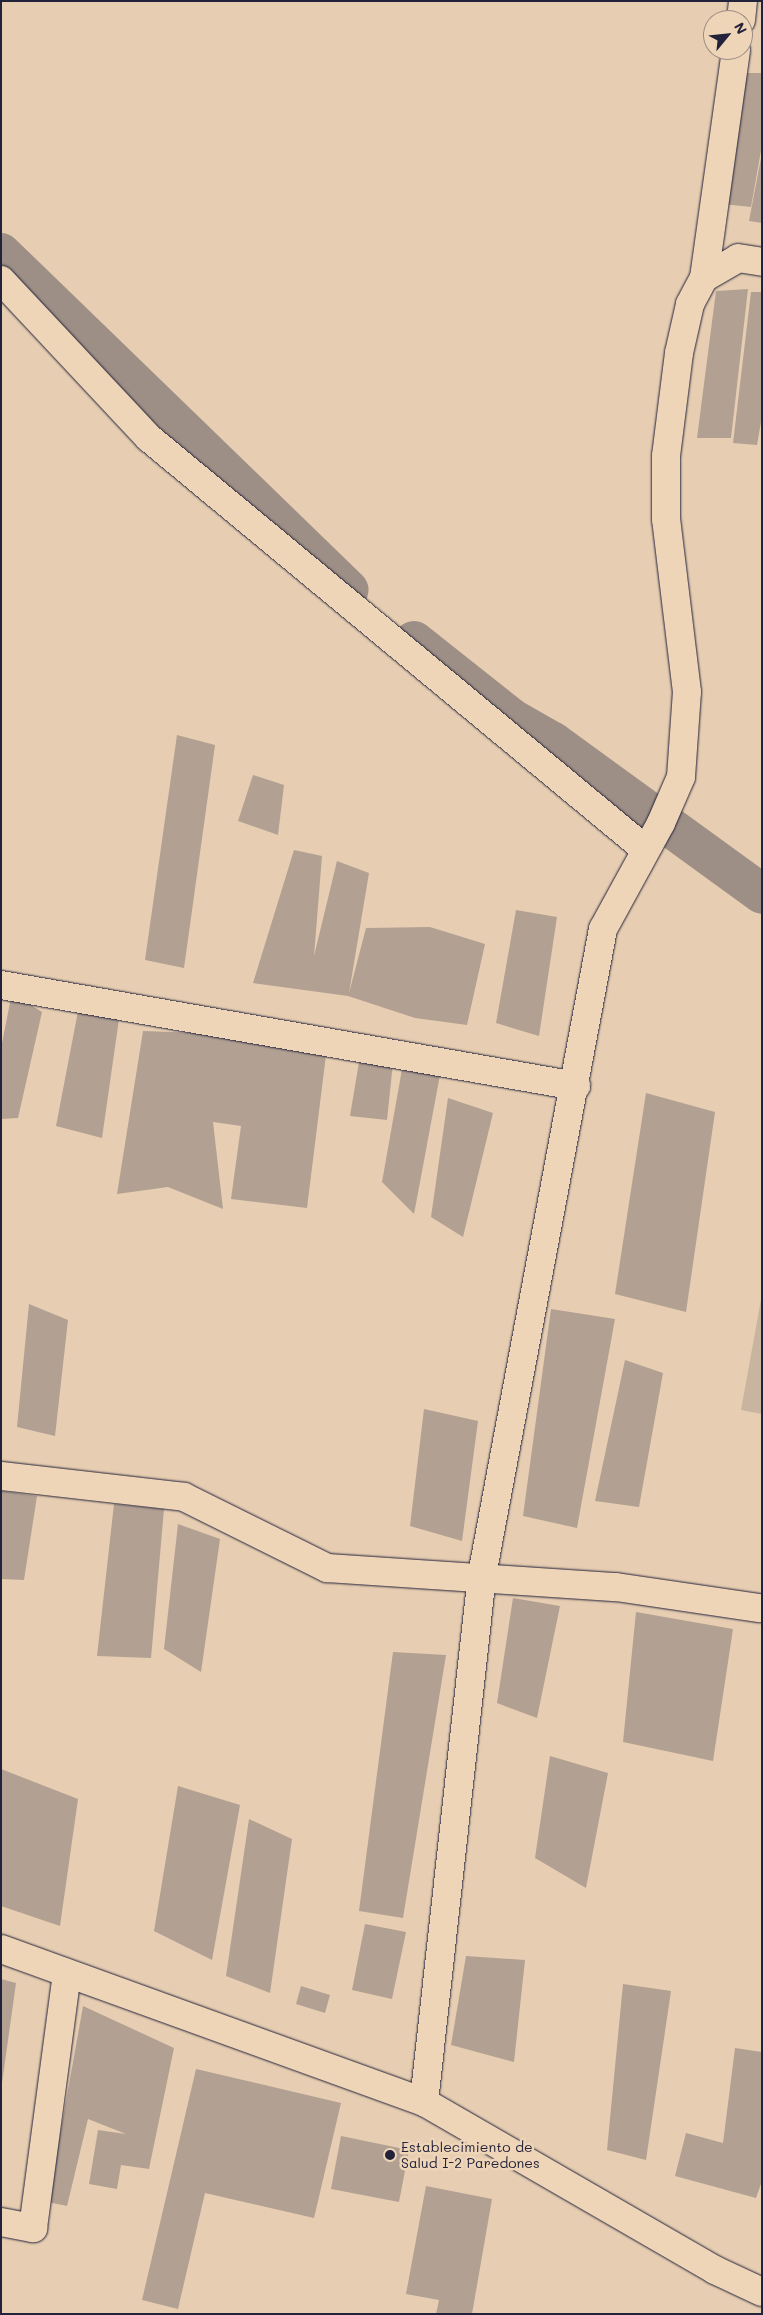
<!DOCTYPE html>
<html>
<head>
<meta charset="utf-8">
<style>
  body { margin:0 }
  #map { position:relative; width:763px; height:2315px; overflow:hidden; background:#e7ceb2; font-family:Mali,sans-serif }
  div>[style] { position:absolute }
  .green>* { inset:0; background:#c9b4a0 }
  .canal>* { height:40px; margin:-20px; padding:0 20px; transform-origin:20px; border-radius:20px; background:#9e8f86 }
  .building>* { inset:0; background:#b2a092 }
  .roads { filter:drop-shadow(0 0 1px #22223b) drop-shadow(0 0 1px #22223b) }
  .minor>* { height:28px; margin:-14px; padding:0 14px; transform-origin:14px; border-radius:14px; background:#efd5b7 }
  .secondary>* { height:28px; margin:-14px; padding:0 14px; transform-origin:14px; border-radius:14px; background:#efd5b7 }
  .dots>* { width:14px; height:14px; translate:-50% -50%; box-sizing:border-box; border:2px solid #efd5b7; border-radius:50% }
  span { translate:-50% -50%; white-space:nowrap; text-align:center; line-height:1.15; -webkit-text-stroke:5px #efd5b7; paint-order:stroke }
  .poi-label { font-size:14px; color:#22223b }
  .left { translate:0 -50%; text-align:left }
  .frame { position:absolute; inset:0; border:2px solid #22223b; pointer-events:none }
  .north { position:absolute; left:703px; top:10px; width:50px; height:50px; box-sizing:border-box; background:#efd5b7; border:1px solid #9d8d85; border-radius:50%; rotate:62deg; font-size:14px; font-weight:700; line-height:20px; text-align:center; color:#22223b }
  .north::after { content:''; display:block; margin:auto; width:18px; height:22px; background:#22223b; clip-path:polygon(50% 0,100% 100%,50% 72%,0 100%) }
</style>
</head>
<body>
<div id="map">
  <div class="green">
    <div style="clip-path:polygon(762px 1294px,762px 1414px,741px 1410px)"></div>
  </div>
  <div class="canal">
    <div style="left:1px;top:253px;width:484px;rotate:44.1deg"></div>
    <div style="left:414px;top:641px;width:124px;rotate:38.4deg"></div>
    <div style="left:511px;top:718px;width:48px;rotate:29.7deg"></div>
    <div style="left:553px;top:742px;width:258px;rotate:36deg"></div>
  </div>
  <div class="building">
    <div style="clip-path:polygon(747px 73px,762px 73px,762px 145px,751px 207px,723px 204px)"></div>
    <div style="clip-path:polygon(761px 158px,762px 158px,762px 223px,749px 221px)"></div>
    <div style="clip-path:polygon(748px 289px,731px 438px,697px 438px,716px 291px)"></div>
    <div style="clip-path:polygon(751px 292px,762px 292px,762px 416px,757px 445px,733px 443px)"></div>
    <div style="clip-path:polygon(177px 735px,215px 745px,184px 968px,145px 960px)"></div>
    <div style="clip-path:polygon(253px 775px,284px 785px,278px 835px,238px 821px)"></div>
    <div style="clip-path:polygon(294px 850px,322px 856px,314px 956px,337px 861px,369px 873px,349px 993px,366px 928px,430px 927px,485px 944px,467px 1025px,415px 1018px,348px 996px,253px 983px)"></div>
    <div style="clip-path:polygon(516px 910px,557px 917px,539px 1036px,496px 1023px)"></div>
    <div style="clip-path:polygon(12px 993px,42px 1012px,18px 1118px,1px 1119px,1px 1048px)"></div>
    <div style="clip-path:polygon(79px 1006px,119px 1019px,102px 1138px,56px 1126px)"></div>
    <div style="clip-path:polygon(143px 1031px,226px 1034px,326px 1055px,307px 1208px,231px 1199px,241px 1126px,213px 1122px,223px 1209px,168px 1187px,117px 1194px)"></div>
    <div style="clip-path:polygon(360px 1056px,393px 1063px,387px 1120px,350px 1116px)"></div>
    <div style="clip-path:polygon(404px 1058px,440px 1075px,414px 1214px,382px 1182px)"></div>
    <div style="clip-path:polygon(646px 1093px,715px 1112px,686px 1312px,615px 1294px)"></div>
    <div style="clip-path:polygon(448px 1098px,493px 1113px,463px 1237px,431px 1217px)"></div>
    <div style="clip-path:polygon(29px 1304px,68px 1320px,55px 1436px,17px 1427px)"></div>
    <div style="clip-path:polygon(551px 1309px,615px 1319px,577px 1528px,523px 1516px)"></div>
    <div style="clip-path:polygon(625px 1360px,663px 1373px,639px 1507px,595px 1501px)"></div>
    <div style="clip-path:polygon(424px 1409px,478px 1421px,462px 1541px,410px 1526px)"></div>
    <div style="clip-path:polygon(2px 1491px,37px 1496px,24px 1580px,1px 1579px)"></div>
    <div style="clip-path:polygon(114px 1504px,164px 1509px,151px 1658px,97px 1656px)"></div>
    <div style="clip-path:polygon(178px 1524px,220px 1539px,201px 1672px,164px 1649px)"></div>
    <div style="clip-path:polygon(513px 1598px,560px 1606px,537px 1718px,497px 1703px)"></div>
    <div style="clip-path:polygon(636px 1612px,733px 1629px,713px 1761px,623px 1742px)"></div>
    <div style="clip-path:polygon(393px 1652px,446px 1655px,403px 1918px,359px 1911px)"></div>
    <div style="clip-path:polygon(550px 1756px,608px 1773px,586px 1888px,535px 1858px)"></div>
    <div style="clip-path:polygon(1px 1769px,78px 1799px,60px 1926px,1px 1906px)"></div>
    <div style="clip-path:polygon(178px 1786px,240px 1805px,212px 1960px,154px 1931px)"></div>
    <div style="clip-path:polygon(249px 1819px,292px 1839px,270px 1993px,226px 1976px)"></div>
    <div style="clip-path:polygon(365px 1924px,406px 1932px,392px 1999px,352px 1990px)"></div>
    <div style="clip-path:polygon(466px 1956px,525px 1960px,514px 2062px,451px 2045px)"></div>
    <div style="clip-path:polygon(1px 1979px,16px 1983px,2px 2083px,1px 2083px)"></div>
    <div style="clip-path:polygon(623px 1984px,671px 1991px,646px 2160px,607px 2150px)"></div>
    <div style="clip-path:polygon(301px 1986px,330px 1995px,325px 2013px,296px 2004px)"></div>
    <div style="clip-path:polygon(83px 2006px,174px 2048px,149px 2169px,121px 2165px,117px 2189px,89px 2184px,98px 2130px,126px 2134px,88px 2119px,67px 2206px,48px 2202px)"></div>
    <div style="clip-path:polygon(735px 2048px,762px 2052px,762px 2181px,756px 2198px,675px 2176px,686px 2133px,723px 2143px)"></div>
    <div style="clip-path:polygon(196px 2069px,341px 2103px,314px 2218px,205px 2193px,178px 2309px,142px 2300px)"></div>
    <div style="clip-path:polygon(341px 2136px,409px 2150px,399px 2202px,331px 2189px)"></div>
    <div style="clip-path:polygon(426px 2186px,492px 2199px,472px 2314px,436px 2314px,439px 2300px,406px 2294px)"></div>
  </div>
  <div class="roads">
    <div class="minor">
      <div style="left:741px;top:20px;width:19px;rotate:-84deg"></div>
      <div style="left:704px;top:278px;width:230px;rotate:-82deg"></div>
      <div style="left:1px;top:280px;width:216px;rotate:46.9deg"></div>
      <div style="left:149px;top:438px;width:644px;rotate:39.65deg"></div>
      <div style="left:1px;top:985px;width:584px;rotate:9.96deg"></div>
      <div style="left:1px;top:1476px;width:184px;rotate:6.5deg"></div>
      <div style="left:184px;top:1497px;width:160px;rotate:26.4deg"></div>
      <div style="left:327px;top:1568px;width:290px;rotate:3.8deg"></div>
      <div style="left:616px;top:1587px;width:145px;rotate:8.4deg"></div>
      <div style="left:424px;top:2102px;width:336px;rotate:30deg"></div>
      <div style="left:715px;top:2270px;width:52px;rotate:25.1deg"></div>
      <div style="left:1px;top:2222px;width:33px;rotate:11deg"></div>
      <div style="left:33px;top:2228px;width:257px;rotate:-82.4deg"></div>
    </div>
    <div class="secondary">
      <div style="left:1px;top:1949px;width:450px;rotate:19.9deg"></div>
      <div style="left:424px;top:2102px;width:530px;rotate:-83.72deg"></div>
      <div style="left:482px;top:1575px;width:657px;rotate:-79.39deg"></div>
      <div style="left:603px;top:929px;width:121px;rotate:-61.3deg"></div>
      <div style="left:661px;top:823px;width:50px;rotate:-66.5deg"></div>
      <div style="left:681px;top:777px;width:85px;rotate:-86deg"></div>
      <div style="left:687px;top:692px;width:174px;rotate:-96.9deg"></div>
      <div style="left:666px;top:519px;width:63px;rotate:-90deg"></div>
      <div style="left:666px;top:456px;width:104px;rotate:-82.8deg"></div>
      <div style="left:679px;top:353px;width:50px;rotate:-77.3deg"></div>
      <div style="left:690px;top:304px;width:30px;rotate:-62deg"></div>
      <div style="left:704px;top:278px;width:39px;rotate:-30deg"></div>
      <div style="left:738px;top:258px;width:24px;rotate:9deg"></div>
    </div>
  </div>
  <div class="dots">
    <div style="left:390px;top:2155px;background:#22223b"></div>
  </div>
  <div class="poi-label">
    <span class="left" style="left:401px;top:2155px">Establecimiento de<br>Salud I-2 Paredones</span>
  </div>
  <div class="frame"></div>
  <div class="north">N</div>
</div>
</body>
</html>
